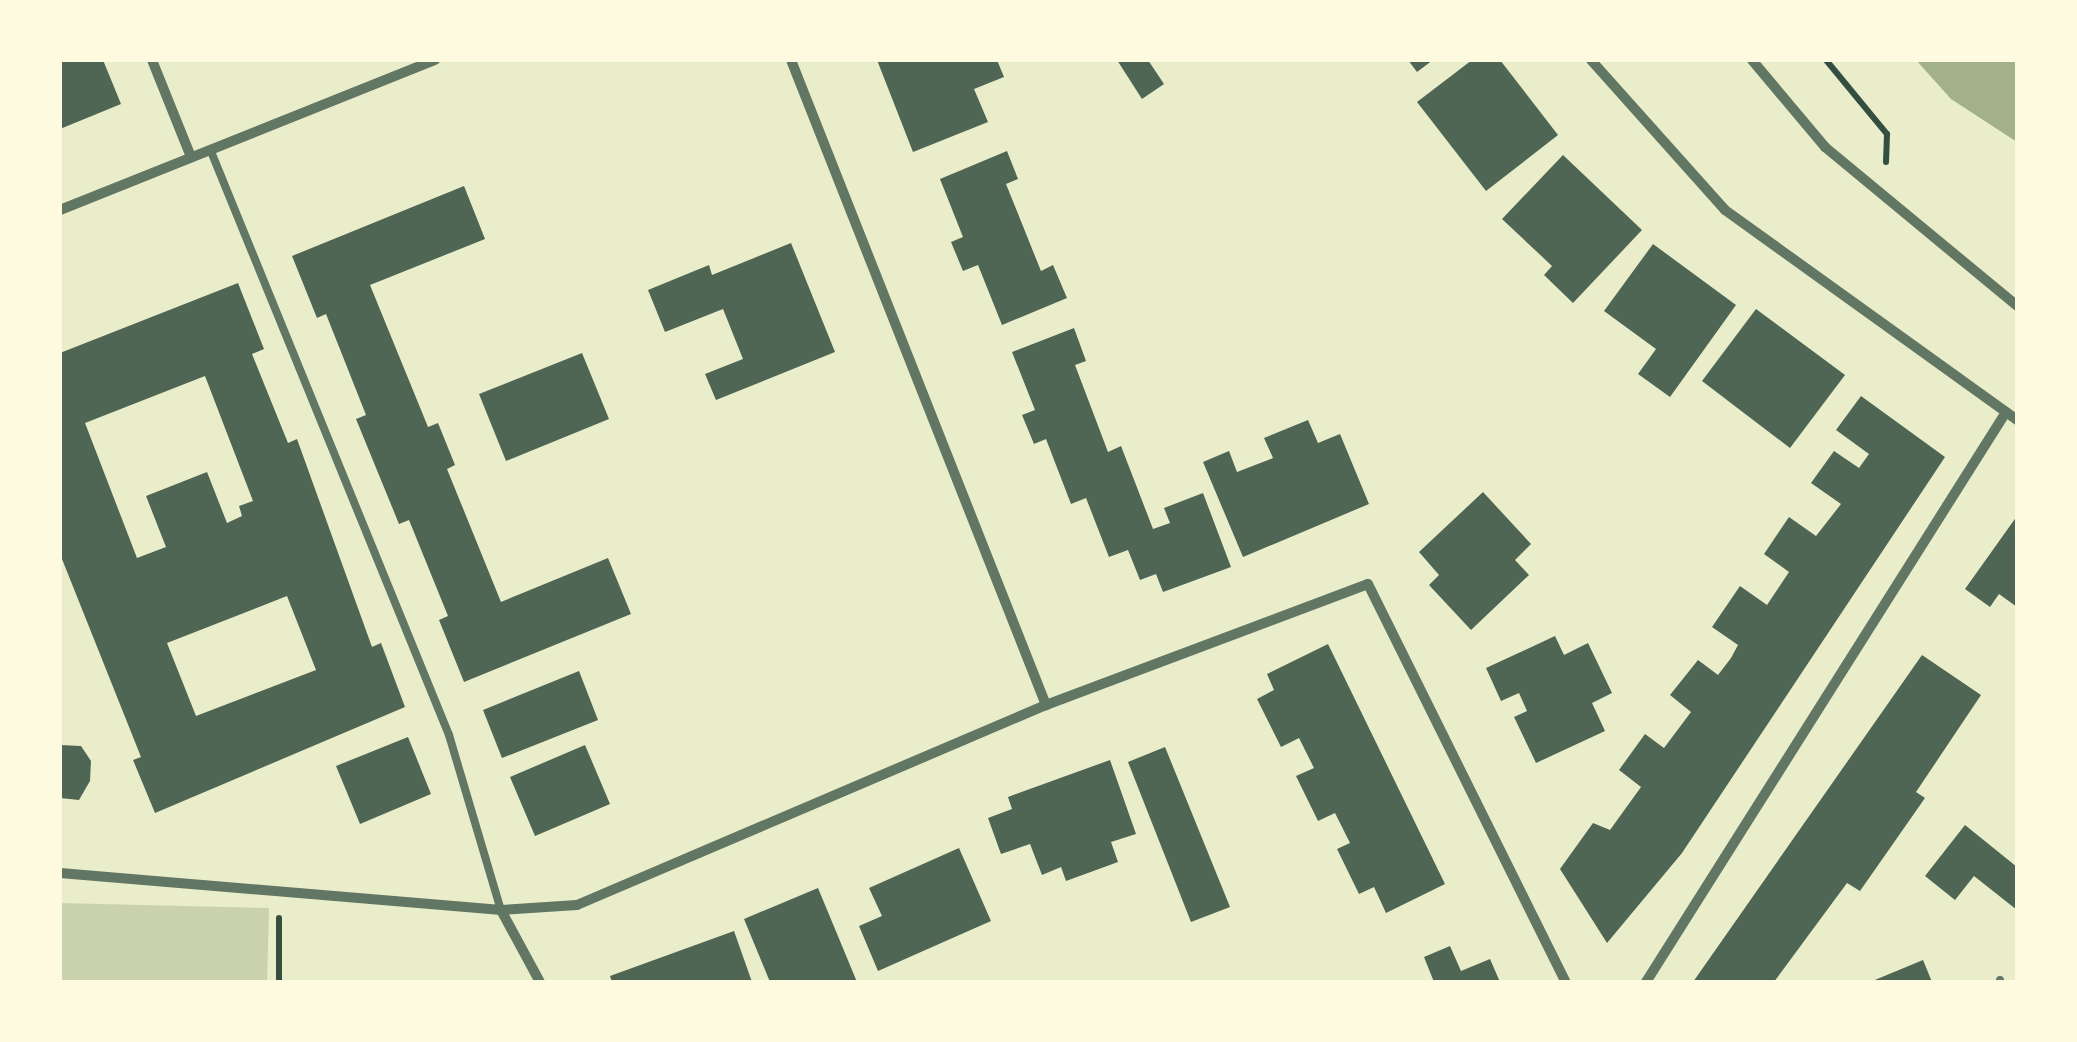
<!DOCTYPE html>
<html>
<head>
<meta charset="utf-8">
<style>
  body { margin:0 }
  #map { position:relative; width:2077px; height:1042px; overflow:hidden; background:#e9edc9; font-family:"Archivo Narrow",sans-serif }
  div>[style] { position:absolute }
  .green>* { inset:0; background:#cad2ad }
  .water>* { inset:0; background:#a3b18a }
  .building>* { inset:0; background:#4f6655 }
  .path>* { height:6px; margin:-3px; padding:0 3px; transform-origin:3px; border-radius:3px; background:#344e41 }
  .service>* { height:8px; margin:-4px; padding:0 4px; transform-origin:4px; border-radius:4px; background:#617663 }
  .minor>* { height:10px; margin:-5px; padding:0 5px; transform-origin:5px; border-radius:5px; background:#617663 }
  span { translate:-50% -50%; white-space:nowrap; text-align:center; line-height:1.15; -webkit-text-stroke:8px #fefae0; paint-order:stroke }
  .frame { position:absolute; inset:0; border:62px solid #fefae0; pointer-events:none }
</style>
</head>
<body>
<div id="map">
  <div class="green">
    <div style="clip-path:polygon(60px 903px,269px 908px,267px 982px,60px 982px)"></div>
  </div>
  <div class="water">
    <div style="clip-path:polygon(1916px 60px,2017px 60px,2017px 142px,1951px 99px)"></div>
  </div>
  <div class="building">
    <div style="clip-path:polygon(60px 60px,103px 60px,121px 104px,60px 129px)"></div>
    <div style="clip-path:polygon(877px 60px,997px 60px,1004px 77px,974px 89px,988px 122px,913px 152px)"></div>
    <div style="clip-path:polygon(1117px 60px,1148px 60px,1164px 84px,1142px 99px)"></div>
    <div style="clip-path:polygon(1408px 60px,1433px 60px,1417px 72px)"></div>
    <div style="clip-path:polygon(1472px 60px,1500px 60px,1558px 135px,1486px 191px,1417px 102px)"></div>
    <div style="clip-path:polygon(1007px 151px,1018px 179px,1006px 184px,1041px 271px,1053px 265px,1067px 298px,1002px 325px,978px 265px,963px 271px,951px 242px,963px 237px,940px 179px)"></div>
    <div style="clip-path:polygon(1563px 155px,1642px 230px,1573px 303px,1544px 275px,1552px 266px,1502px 219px)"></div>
    <div style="clip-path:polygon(464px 186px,485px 239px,370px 285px,428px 427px,438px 423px,455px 465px,447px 469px,501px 602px,608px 558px,631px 614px,464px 682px,439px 620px,448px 616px,409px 520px,399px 524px,356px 419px,366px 415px,326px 314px,317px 318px,292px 256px)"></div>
    <div style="clip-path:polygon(791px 243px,835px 352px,716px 400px,705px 374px,743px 359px,723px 309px,665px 332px,648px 290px,709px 265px,712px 275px)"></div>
    <div style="clip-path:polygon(1653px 244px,1736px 305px,1670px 397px,1638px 374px,1656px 349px,1604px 311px)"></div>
    <div style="clip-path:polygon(evenodd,238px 283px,264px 349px,252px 354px,288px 443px,297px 439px,372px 647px,381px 643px,405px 707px,155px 813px,133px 760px,141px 757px,60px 554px,60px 353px,238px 283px,205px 376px,253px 501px,239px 506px,242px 516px,227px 523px,207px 472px,146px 496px,166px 547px,137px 558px,85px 423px,205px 376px,238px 283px,287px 596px,316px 670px,196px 716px,167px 643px,287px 596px)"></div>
    <div style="clip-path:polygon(1756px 309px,1845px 375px,1790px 448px,1702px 381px)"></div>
    <div style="clip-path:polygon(1074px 328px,1086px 361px,1075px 365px,1108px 452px,1121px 446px,1153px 529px,1170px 523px,1164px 508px,1203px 493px,1231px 567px,1163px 592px,1156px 574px,1140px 580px,1128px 550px,1109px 557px,1086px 498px,1071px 504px,1046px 439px,1034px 444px,1022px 415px,1035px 410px,1012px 352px)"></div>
    <div style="clip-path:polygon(582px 353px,609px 419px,506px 461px,479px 394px)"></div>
    <div style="clip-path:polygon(1861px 396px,1945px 457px,1682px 853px,1607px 943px,1560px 869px,1593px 823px,1610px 830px,1641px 787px,1619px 770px,1645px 734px,1664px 748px,1691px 712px,1670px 695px,1698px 660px,1718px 675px,1731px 658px,1738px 645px,1712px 627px,1740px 586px,1767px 605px,1789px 572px,1764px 554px,1789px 517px,1816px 536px,1841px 504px,1811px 483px,1834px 451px,1859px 468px,1869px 454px,1836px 430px)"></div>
    <div style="clip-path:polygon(1308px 420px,1318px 443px,1340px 434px,1369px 504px,1243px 557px,1203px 462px,1229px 451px,1237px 472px,1273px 458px,1264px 438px)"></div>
    <div style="clip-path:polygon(1483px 492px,1531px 544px,1515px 560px,1529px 575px,1471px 630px,1429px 585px,1439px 575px,1419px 552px)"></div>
    <div style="clip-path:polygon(2017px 516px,2017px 607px,1999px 594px,1990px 607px,1965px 589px)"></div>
    <div style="clip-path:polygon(1555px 636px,1564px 655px,1588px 643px,1612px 693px,1592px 703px,1605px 731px,1536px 763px,1514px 717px,1527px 711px,1519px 693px,1501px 701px,1486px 668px)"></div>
    <div style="clip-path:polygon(1328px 644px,1445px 884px,1386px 913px,1374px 887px,1359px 894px,1337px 849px,1350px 843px,1335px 813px,1318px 821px,1296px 776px,1314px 768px,1299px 738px,1281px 747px,1257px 699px,1274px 690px,1267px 674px)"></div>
    <div style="clip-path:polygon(1922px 655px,1981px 695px,1916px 792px,1925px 798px,1860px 891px,1847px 883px,1774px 982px,1693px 982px)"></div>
    <div style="clip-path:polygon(579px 671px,598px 720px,502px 758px,483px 710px)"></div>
    <div style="clip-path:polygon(408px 737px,431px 794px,360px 824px,336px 766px)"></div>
    <div style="clip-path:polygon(60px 745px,81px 746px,91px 761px,90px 781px,79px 800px,60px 798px)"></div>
    <div style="clip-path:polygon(585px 745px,610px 804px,535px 836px,510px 777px)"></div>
    <div style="clip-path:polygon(1165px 747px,1230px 907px,1191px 922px,1128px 762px)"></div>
    <div style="clip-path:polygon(1110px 760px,1136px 834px,1111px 842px,1118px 862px,1066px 881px,1061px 867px,1042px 875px,1030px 844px,1001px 854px,988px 818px,1012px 809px,1008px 797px)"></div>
    <div style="clip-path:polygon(1965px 825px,2017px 867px,2017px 910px,1974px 876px,1955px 900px,1925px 876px)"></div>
    <div style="clip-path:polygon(959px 848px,991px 921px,878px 971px,859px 926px,882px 916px,869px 888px)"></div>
    <div style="clip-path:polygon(818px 888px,857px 982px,770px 982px,744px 919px)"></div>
    <div style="clip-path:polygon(734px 931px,752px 982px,612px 982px,610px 976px)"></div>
    <div style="clip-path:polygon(1450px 946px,1461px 971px,1490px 959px,1500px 982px,1434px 982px,1424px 957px)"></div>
    <div style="clip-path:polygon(1923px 960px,1932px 982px,1870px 982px)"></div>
  </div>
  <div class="path">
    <div style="left:1826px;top:60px;width:96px;rotate:50.5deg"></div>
    <div style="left:1887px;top:134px;width:28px;rotate:92deg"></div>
    <div style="left:279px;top:982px;width:64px;rotate:-90deg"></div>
  </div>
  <div class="service">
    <div style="left:210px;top:149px;width:633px;rotate:67.81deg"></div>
    <div style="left:449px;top:735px;width:183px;rotate:73.5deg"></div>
    <div style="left:2000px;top:980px;width:2px;rotate:90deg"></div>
  </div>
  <div class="minor">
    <div style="left:152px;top:60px;width:105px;rotate:68.1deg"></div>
    <div style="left:791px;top:60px;width:694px;rotate:68.43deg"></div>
    <div style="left:1591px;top:60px;width:201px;rotate:48.2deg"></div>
    <div style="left:1725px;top:210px;width:360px;rotate:35.7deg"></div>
    <div style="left:1752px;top:60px;width:114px;rotate:50deg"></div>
    <div style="left:1825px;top:147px;width:249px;rotate:39.6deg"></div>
    <div style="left:60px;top:210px;width:404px;rotate:-21.8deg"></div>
    <div style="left:60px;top:873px;width:443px;rotate:4.8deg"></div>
    <div style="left:501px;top:910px;width:76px;rotate:-3.8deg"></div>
    <div style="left:577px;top:905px;width:510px;rotate:-23.1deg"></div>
    <div style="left:1046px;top:705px;width:344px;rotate:-20.6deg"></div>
    <div style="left:1368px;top:584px;width:445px;rotate:63.6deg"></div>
    <div style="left:501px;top:910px;width:82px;rotate:61.6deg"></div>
    <div style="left:1646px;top:982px;width:674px;rotate:-57.72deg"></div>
  </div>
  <div class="frame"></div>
</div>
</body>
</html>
